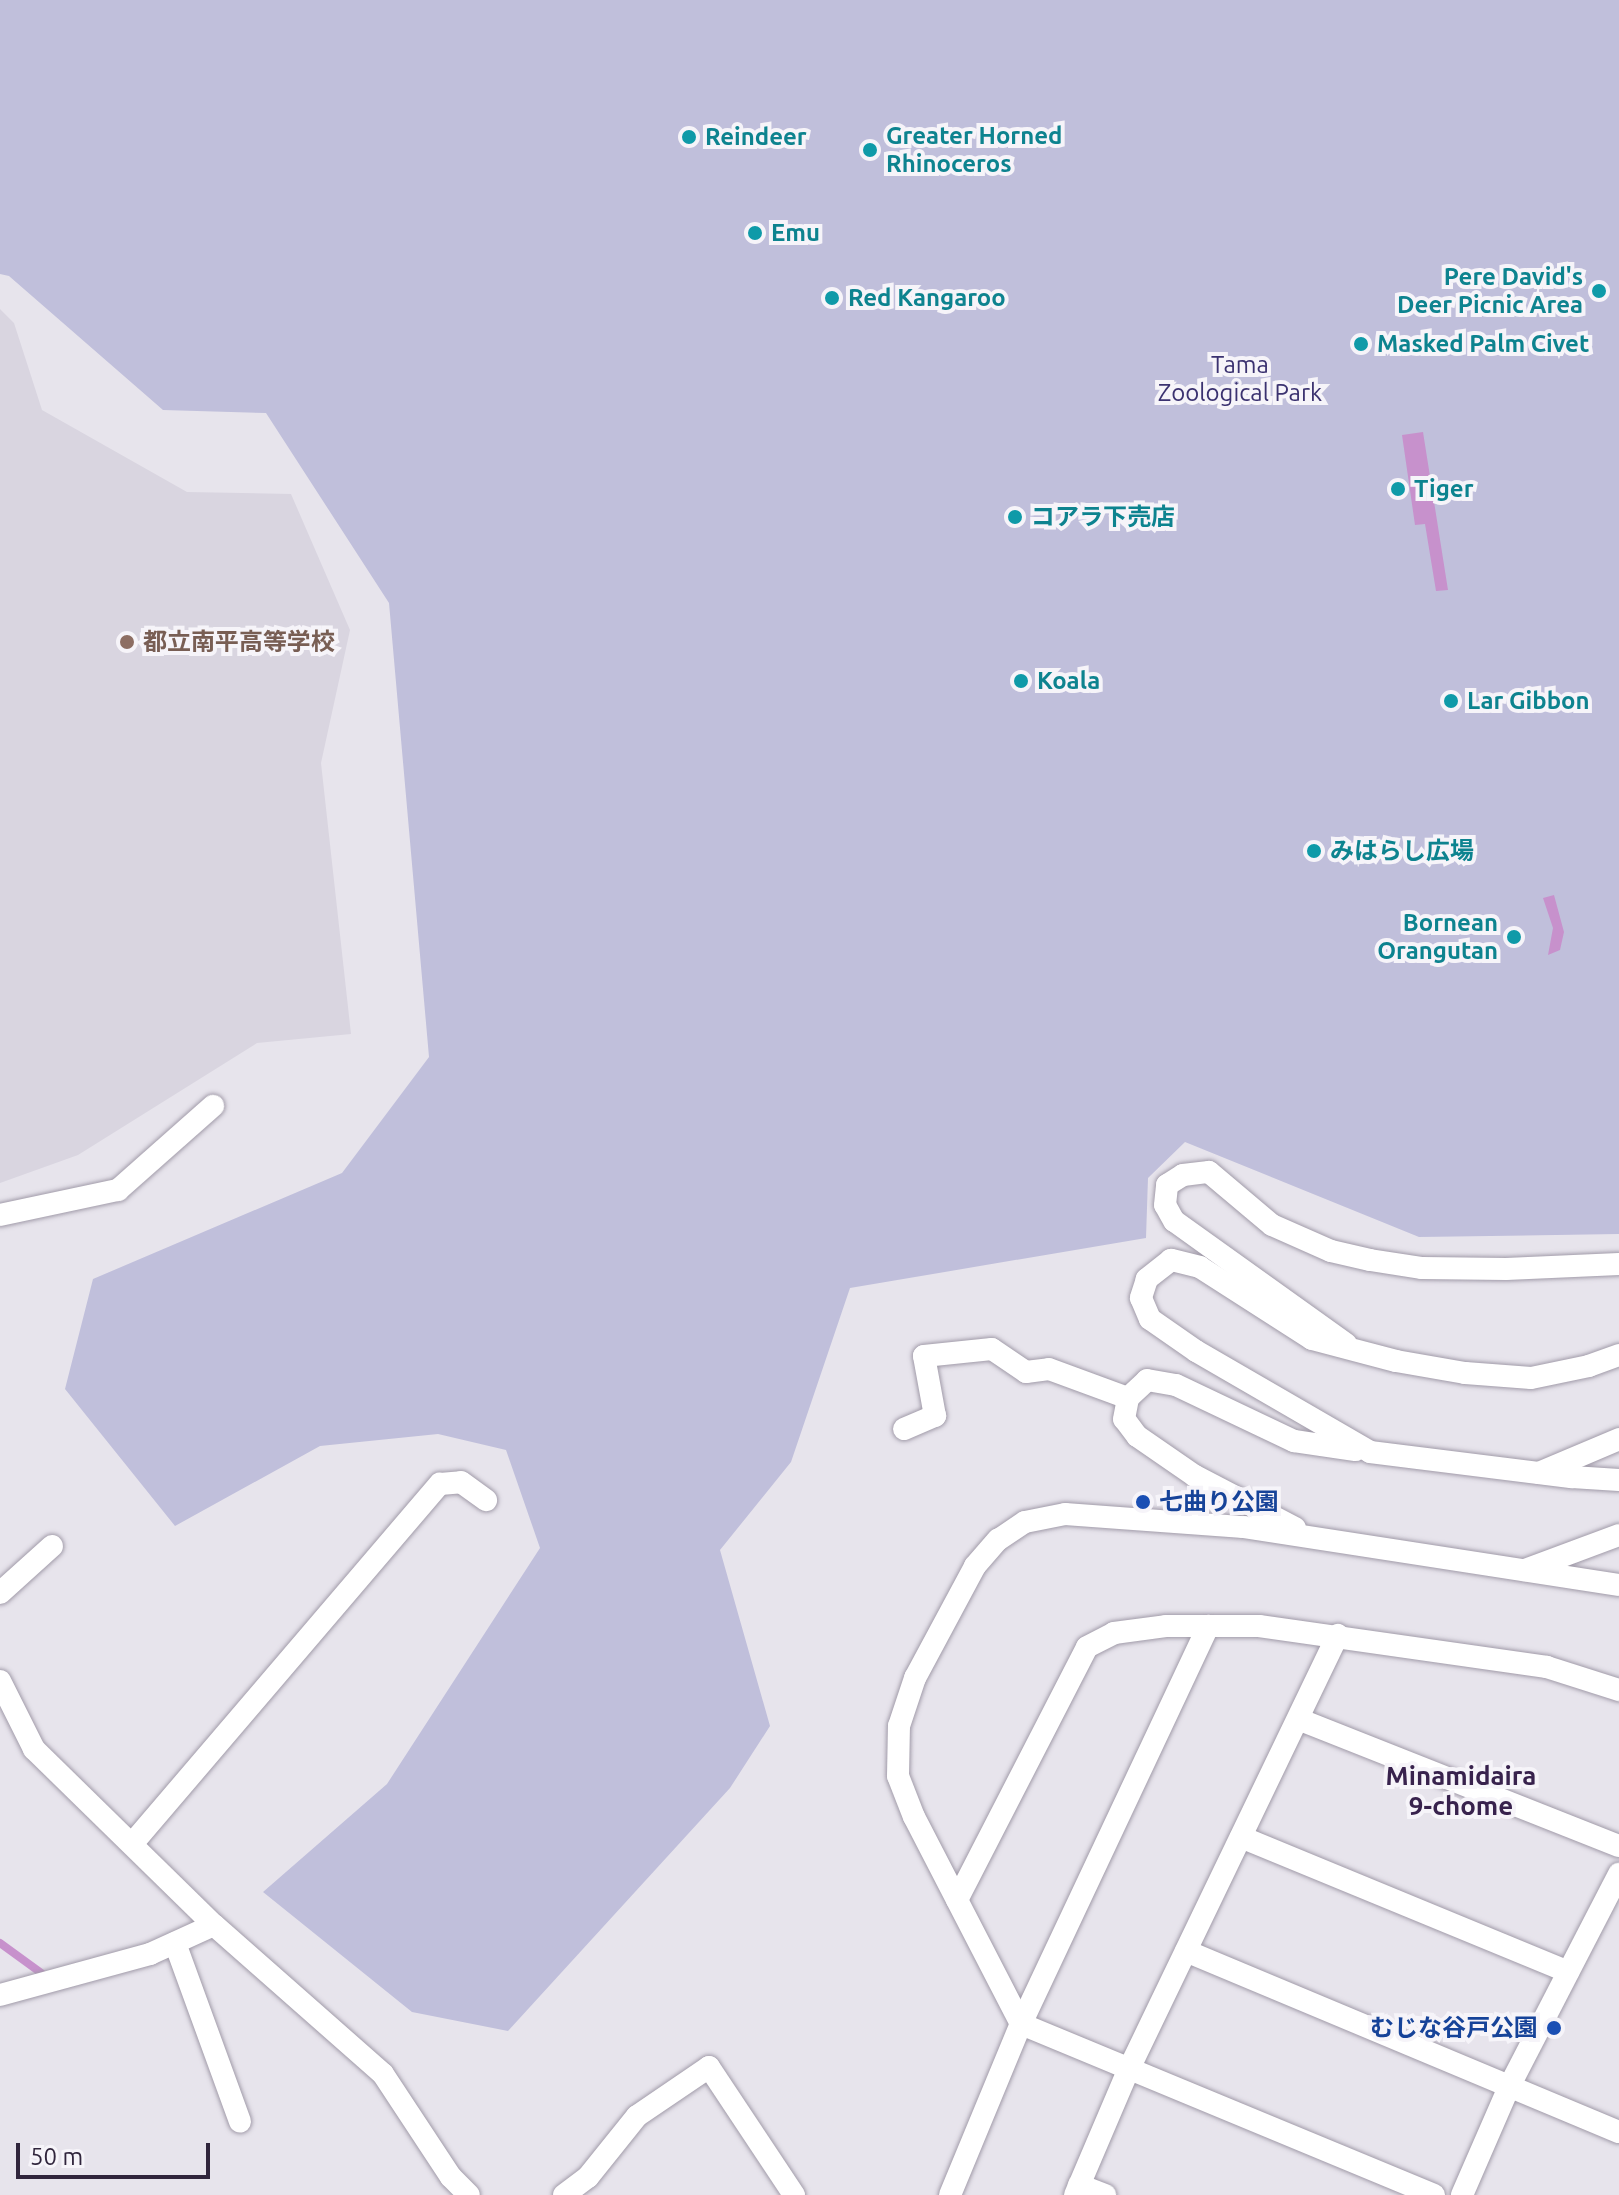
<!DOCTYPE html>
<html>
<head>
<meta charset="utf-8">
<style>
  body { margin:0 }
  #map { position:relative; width:1619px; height:2195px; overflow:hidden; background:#e7e4ec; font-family:Ubuntu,"Noto Sans JP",sans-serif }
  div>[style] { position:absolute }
  .built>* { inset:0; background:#d9d5e0 }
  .green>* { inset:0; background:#c0bfdb }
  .water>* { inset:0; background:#c791cc }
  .stream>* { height:8px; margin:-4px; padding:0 4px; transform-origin:4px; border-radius:4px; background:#c791cc }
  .roads { filter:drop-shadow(0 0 2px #a19ba9) drop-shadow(0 0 2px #a19ba9) }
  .minor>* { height:22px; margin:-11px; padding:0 11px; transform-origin:11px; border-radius:11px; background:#fff }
  .dots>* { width:22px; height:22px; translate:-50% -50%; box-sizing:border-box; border:4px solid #f6f4f9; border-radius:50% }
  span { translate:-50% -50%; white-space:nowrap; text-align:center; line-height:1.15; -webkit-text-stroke:8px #f6f4f9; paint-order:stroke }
  .culture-label { font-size:24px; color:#0d838f; font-weight:700 }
  .left { translate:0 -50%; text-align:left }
  .right { translate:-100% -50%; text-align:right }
  .park-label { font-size:24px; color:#3b3270 }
  .education-label { font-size:24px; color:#785e54; font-weight:700 }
  .transit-label { font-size:24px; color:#164399; font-weight:700 }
  .neighbourhood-label { font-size:26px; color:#38224d; font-weight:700 }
  .scale { position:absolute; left:16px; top:2143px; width:194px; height:36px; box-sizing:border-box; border:4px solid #30253c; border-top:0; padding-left:10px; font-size:24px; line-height:28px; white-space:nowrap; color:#30253c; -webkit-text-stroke:6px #f6f4f9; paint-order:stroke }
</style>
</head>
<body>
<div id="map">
  <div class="built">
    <div style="clip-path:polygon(0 309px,14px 323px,42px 410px,187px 492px,291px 494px,350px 630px,321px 763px,351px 1034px,257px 1043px,78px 1155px,0 1183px)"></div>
  </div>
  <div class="green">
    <div style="clip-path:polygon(0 0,1619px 0,1619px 1234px,1419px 1237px,1185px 1142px,1148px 1178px,1146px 1238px,850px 1288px,791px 1462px,720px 1550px,770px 1726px,730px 1788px,508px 2031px,412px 2012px,263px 1892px,387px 1784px,540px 1548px,506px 1450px,438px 1434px,320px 1446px,175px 1526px,65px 1389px,93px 1279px,342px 1173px,429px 1057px,389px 603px,266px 413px,163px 410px,9px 276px,0 274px)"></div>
  </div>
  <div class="water">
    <div style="clip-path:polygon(1423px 432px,1448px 590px,1436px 591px,1425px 524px,1415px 525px,1402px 435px)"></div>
    <div style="clip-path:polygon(1554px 895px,1564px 932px,1560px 950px,1548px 955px,1553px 928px,1543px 898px)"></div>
  </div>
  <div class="stream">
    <div style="left:0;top:1943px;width:54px;rotate:36deg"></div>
  </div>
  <div class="roads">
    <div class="minor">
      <div style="left:0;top:1215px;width:121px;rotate:-12deg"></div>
      <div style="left:118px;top:1190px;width:127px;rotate:-41.5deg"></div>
      <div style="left:1346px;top:1344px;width:211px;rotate:-144.4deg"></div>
      <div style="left:1174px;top:1221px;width:18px;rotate:-119deg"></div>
      <div style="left:1165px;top:1205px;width:20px;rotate:-84deg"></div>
      <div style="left:1167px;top:1185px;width:19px;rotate:-32deg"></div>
      <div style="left:1183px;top:1175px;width:26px;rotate:-7deg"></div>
      <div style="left:1209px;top:1172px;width:82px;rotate:40.1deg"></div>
      <div style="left:1272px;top:1225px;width:64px;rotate:23.8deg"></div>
      <div style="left:1331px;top:1251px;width:40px;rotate:13deg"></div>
      <div style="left:1370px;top:1260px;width:53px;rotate:8.7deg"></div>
      <div style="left:1422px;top:1268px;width:84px;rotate:0.7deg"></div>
      <div style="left:1506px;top:1269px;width:113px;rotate:-2.5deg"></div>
      <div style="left:1619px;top:1355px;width:32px;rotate:160deg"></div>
      <div style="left:1589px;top:1366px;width:59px;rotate:168.3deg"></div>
      <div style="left:1531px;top:1378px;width:66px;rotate:-175.7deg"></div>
      <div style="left:1465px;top:1373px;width:70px;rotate:-170.1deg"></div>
      <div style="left:1396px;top:1361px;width:87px;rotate:-165.3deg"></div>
      <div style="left:1312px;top:1339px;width:133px;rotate:-147.3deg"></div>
      <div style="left:1200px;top:1267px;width:30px;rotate:-166deg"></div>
      <div style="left:1171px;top:1260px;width:31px;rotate:142deg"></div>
      <div style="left:1147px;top:1279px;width:20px;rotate:108deg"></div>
      <div style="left:1141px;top:1298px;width:23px;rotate:67deg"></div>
      <div style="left:1150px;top:1319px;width:56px;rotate:34.8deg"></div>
      <div style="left:1196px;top:1351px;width:201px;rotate:30.1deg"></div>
      <div style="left:1370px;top:1452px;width:204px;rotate:7.1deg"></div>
      <div style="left:1572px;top:1477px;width:47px;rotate:3.7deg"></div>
      <div style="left:904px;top:1429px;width:34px;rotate:-23deg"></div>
      <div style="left:935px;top:1416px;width:61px;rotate:-100.4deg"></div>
      <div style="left:924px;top:1356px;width:68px;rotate:-5.9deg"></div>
      <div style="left:992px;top:1349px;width:41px;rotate:34.1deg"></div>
      <div style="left:1026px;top:1372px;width:23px;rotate:-7deg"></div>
      <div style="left:1049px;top:1369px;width:84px;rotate:20.2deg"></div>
      <div style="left:1539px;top:1473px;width:87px;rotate:-23deg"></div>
      <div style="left:1295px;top:1528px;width:113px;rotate:-152.5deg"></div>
      <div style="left:1195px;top:1476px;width:70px;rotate:-145.4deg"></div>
      <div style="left:1137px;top:1436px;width:21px;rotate:-127deg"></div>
      <div style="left:1124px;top:1419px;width:21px;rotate:-79deg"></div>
      <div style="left:1128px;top:1398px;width:26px;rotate:-43deg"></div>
      <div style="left:1147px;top:1380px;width:29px;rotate:10deg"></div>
      <div style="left:1176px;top:1385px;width:131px;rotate:25.4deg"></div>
      <div style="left:1294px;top:1441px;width:62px;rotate:8.4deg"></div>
      <div style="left:1525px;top:1570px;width:100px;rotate:-20.4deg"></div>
      <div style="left:0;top:1593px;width:70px;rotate:-42.1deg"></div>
      <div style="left:0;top:1681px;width:76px;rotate:63.4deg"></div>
      <div style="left:34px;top:1749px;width:252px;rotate:44.4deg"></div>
      <div style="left:214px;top:1925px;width:225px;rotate:41.4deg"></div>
      <div style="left:383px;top:2074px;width:123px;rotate:56.6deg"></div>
      <div style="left:451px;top:2177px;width:25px;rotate:45deg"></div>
      <div style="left:1298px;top:1719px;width:345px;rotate:21.6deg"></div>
      <div style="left:1241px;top:1837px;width:354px;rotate:22.4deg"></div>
      <div style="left:132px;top:1844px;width:474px;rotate:-49.5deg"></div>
      <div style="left:440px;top:1484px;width:21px;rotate:-5deg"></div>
      <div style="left:461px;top:1482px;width:31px;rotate:36deg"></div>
      <div style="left:957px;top:1900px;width:284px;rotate:-62.8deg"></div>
      <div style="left:1087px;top:1647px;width:30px;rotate:-27deg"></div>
      <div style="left:1114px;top:1633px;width:52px;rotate:-7.7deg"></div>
      <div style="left:1166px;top:1626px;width:93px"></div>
      <div style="left:1259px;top:1626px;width:291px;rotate:8.1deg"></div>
      <div style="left:1547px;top:1667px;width:76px;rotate:17.7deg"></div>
      <div style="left:175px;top:1943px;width:190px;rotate:70deg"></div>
      <div style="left:1186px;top:1951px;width:469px;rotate:22.7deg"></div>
      <div style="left:0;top:1995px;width:156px;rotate:-15.3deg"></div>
      <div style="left:150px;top:1954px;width:70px;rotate:-24.4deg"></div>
      <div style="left:1079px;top:2185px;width:28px;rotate:21deg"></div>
      <div style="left:564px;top:2195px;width:30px;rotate:-37deg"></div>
      <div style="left:588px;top:2177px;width:78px;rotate:-51.2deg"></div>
      <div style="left:637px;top:2116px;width:87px;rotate:-34.2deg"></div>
      <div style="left:709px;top:2067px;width:154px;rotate:56.4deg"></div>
      <div style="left:950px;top:2195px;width:185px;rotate:-67.5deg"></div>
      <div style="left:1021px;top:2024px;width:440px;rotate:-64.8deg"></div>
      <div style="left:1075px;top:2195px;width:135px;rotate:-66.9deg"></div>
      <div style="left:1128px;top:2071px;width:484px;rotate:-64.3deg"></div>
      <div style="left:1434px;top:2195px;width:447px;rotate:-157.5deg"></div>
      <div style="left:1021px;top:2024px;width:233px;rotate:-117.3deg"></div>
      <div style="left:914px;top:1817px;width:44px;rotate:-111.3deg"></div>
      <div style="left:898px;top:1776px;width:50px;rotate:-88.9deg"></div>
      <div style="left:899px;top:1726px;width:51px;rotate:-71.6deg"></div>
      <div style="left:915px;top:1678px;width:127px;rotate:-61.8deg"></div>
      <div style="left:975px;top:1566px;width:35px;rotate:-49deg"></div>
      <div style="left:998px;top:1540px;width:32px;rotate:-34deg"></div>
      <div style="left:1025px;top:1522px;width:41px;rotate:-11.3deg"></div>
      <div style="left:1065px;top:1514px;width:179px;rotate:4.2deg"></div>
      <div style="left:1244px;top:1527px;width:379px;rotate:8.8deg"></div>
      <div style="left:1462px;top:2195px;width:118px;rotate:-66.5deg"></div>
      <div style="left:1509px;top:2087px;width:240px;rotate:-62.7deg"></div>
    </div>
  </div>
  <div class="dots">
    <div style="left:689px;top:137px;background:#0f9aa8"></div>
    <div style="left:870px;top:150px;background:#0f9aa8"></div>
    <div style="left:755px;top:233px;background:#0f9aa8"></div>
    <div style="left:1599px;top:291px;background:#0f9aa8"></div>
    <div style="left:832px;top:298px;background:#0f9aa8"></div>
    <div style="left:1361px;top:344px;background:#0f9aa8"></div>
    <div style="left:1398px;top:489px;background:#0f9aa8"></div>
    <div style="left:1015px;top:517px;background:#0f9aa8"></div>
    <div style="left:127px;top:642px;background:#8d6e63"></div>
    <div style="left:1021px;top:681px;background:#0f9aa8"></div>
    <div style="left:1451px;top:701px;background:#0f9aa8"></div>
    <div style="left:1314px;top:851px;background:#0f9aa8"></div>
    <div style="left:1514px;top:937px;background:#0f9aa8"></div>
    <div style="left:1143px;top:1502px;background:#1a4fb4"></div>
    <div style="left:1554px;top:2028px;background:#1a4fb4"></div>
  </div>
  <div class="culture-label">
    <span class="left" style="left:886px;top:150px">Greater Horned<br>Rhinoceros</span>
    <span class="left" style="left:705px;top:137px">Reindeer</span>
    <span class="left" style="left:771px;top:233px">Emu</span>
    <span class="right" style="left:1583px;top:291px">Pere David's<br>Deer Picnic Area</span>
    <span class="left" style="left:848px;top:298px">Red Kangaroo</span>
    <span class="left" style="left:1377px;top:344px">Masked Palm Civet</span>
    <span class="left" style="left:1414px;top:489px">Tiger</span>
    <span class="left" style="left:1031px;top:517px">コアラ下売店</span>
    <span class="left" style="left:1037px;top:681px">Koala</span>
    <span class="left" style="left:1467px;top:701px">Lar Gibbon</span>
    <span class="left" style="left:1330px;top:851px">みはらし広場</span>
    <span class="right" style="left:1498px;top:937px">Bornean<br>Orangutan</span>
  </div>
  <div class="park-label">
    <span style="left:1240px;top:379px">Tama<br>Zoological Park</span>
  </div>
  <div class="education-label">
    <span class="left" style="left:143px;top:642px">都立南平高等学校</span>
  </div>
  <div class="transit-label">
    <span class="left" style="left:1159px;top:1502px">七曲り公園</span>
    <span class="right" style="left:1538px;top:2028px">むじな谷戸公園</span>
  </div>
  <div class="neighbourhood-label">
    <span style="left:1461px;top:1791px">Minamidaira<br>9-chome</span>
  </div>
  <div class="scale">50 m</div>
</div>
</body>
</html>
